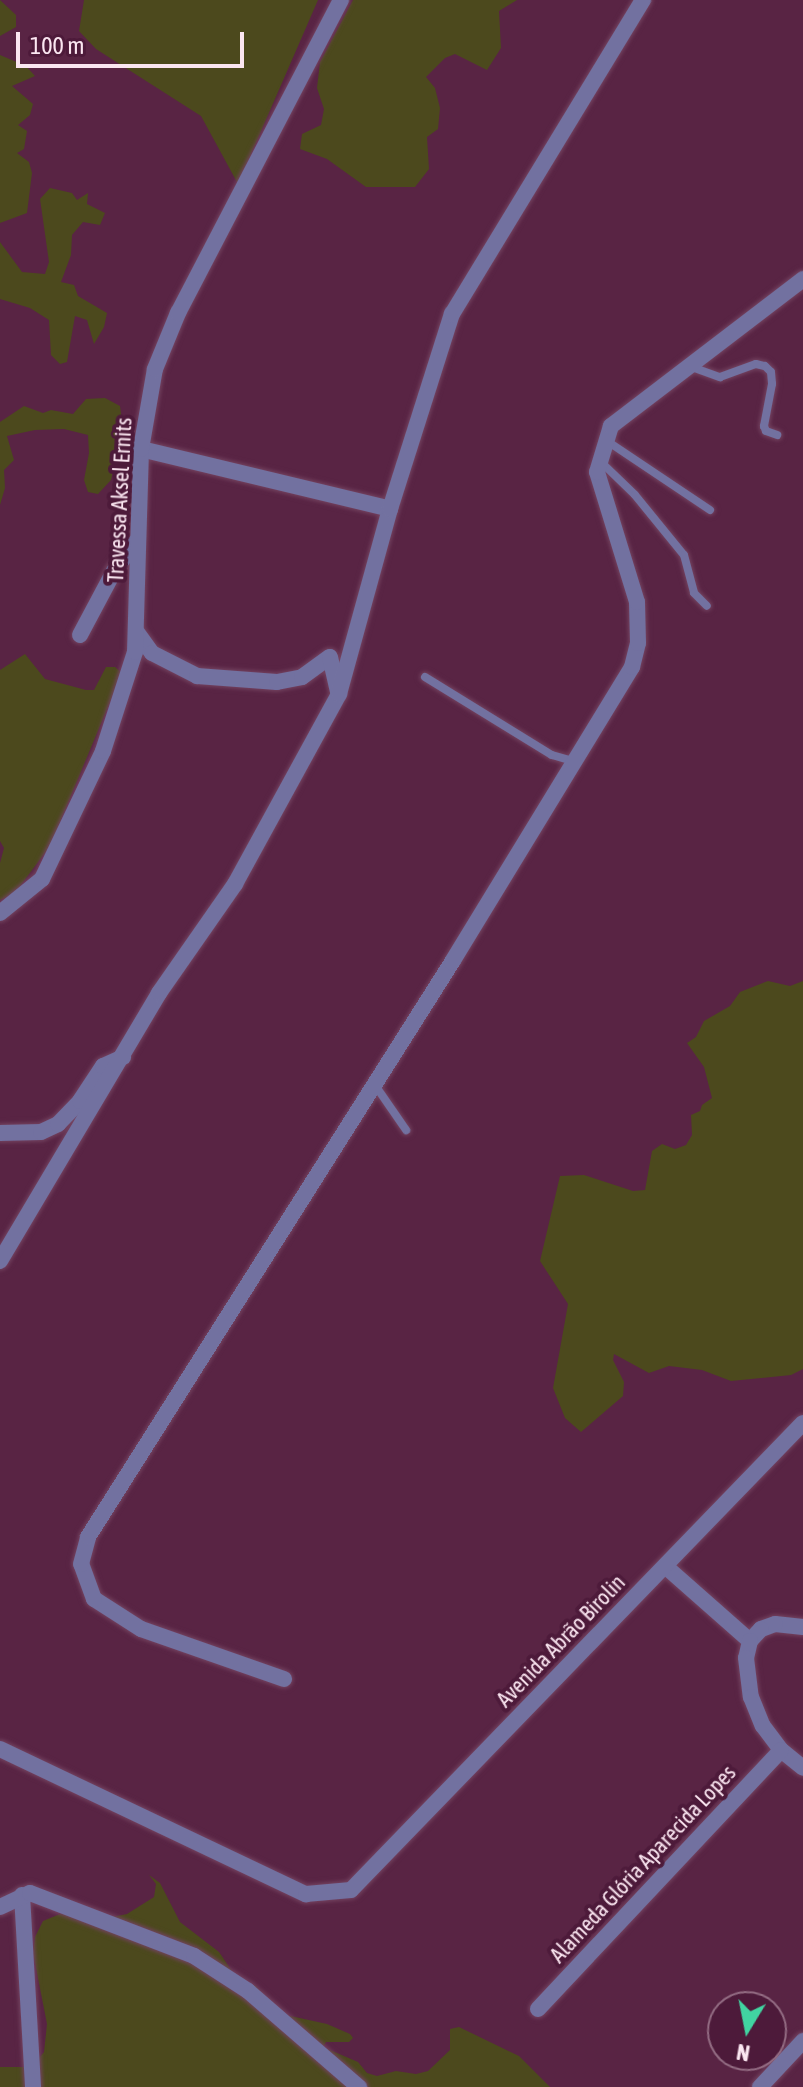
<!DOCTYPE html>
<html>
<head>
<meta charset="utf-8">
<style>
  body { margin:0 }
  #map { position:relative; width:803px; height:2087px; overflow:hidden; background:#592444; font-family:"Asap Condensed",sans-serif }
  div>[style] { position:absolute }
  .green>* { inset:0; background:#4c491d }
  .roads { filter:drop-shadow(0 0 2px #734360) drop-shadow(0 0 2px #734360) }
  .lane>* { height:8px; margin:-4px; padding:0 4px; transform-origin:4px; border-radius:4px; background:#7271a0 }
  .street>* { height:16px; margin:-8px; padding:0 8px; transform-origin:8px; border-radius:8px; background:#7271a0 }
  span { translate:-50% -50%; white-space:nowrap; text-align:center; line-height:1.15; -webkit-text-stroke:8px #4d1a3a; paint-order:stroke }
  .street-label { font-size:22px; color:#fbe6f1 }
  .north { position:absolute; left:707px; top:1991px; width:80px; height:80px; box-sizing:border-box; background:#4d1a3a; border:2px solid #936c83; border-radius:50%; rotate:190deg; font-size:22px; font-weight:700; line-height:32px; text-align:center; color:#fbe6f1 }
  .north::after { content:''; display:block; margin:auto; width:28px; height:36px; background:#41d4a1; clip-path:polygon(50% 0,100% 100%,50% 72%,0 100%) }
  .scale { position:absolute; left:16px; top:32px; width:228px; height:36px; box-sizing:border-box; border:4px solid #fbe6f1; border-top:0; padding-left:10px; font-size:24px; line-height:28px; white-space:nowrap; color:#fbe6f1; -webkit-text-stroke:6px #4d1a3a; paint-order:stroke }
</style>
</head>
<body>
<div id="map">
  <div class="green">
    <div style="clip-path:polygon(0 0,16px 15px,16px 27px,0 36px)"></div>
    <div style="clip-path:polygon(84px 0,318px 0,238px 184px,201px 116px,96px 49px,79px 31px)"></div>
    <div style="clip-path:polygon(353px 0,517px 0,499px 11px,501px 48px,487px 70px,455px 54px,445px 58px,426px 77px,435px 88px,440px 108px,438px 129px,427px 137px,429px 169px,415px 187px,366px 187px,327px 159px,300px 149px,302px 134px,321px 125px,324px 109px,317px 88px,320px 62px)"></div>
    <div style="clip-path:polygon(0 55px,26px 66px,35px 76px,12px 86px,33px 104px,30px 115px,18px 125px,27px 131px,24px 149px,17px 153px,29px 162px,32px 173px,27px 213px,0 223px)"></div>
    <div style="clip-path:polygon(50px 188px,72px 193px,77px 200px,88px 193px,87px 204px,105px 213px,100px 225px,83px 222px,72px 235px,71px 255px,61px 282px,74px 285px,78px 296px,107px 313px,104px 327px,94px 344px,87px 320px,75px 316px,67px 362px,60px 364px,51px 355px,49px 320px,30px 308px,0 299px,0 242px,22px 272px,45px 274px,49px 262px,40px 199px)"></div>
    <div style="clip-path:polygon(105px 398px,120px 406px,123px 429px,111px 480px,98px 494px,88px 492px,84px 480px,89px 453px,88px 435px,64px 429px,35px 430px,7px 436px,14px 460px,4px 470px,5px 488px,0 505px,0 422px,24px 406px,43px 413px,51px 410px,73px 414px,86px 399px)"></div>
    <div style="clip-path:polygon(25px 654px,45px 679px,86px 690px,94px 690px,106px 667px,115px 667px,122px 673px,50px 846px,15px 893px,0 900px,0 863px,4px 848px,0 841px,0 670px)"></div>
    <div style="clip-path:polygon(768px 981px,790px 986px,803px 981px,803px 1369px,791px 1375px,731px 1381px,702px 1370px,669px 1366px,649px 1373px,614px 1354px,613px 1360px,624px 1382px,623px 1396px,581px 1432px,565px 1418px,553px 1388px,568px 1304px,540px 1261px,560px 1176px,584px 1175px,633px 1191px,645px 1190px,652px 1151px,662px 1144px,675px 1149px,686px 1145px,692px 1135px,691px 1115px,700px 1111px,702px 1105px,712px 1098px,704px 1067px,687px 1043px,696px 1037px,704px 1021px,730px 1006px,740px 992px)"></div>
    <div style="clip-path:polygon(149px 1875px,160px 1883px,180px 1922px,219px 1952px,238px 1980px,256px 1986px,268px 2003px,286px 2015px,327px 2024px,350px 2034px,353px 2038px,349px 2042px,326px 2042px,323px 2047px,358px 2062px,367px 2073px,377px 2076px,396px 2071px,416px 2074px,428px 2071px,450px 2050px,450px 2029px,459px 2027px,519px 2056px,550px 2087px,0 2087px,0 2067px,31px 2067px,44px 2052px,47px 2024px,33px 1953px,35px 1937px,43px 1921px,60px 1914px,107px 1918px,127px 1914px,154px 1897px,156px 1884px)"></div>
  </div>
  <div class="roads">
    <div class="lane">
      <div style="left:689px;top:366px;width:33px;rotate:20deg"></div>
      <div style="left:720px;top:377px;width:38px;rotate:-20deg"></div>
      <div style="left:756px;top:364px;width:9px;rotate:13deg"></div>
      <div style="left:765px;top:366px;width:8px;rotate:45deg"></div>
      <div style="left:771px;top:372px;width:12px;rotate:85deg"></div>
      <div style="left:772px;top:384px;width:43px;rotate:100.8deg"></div>
      <div style="left:764px;top:426px;width:5px;rotate:68deg"></div>
      <div style="left:766px;top:431px;width:12px;rotate:20deg"></div>
      <div style="left:607px;top:441px;width:124px;rotate:33.8deg"></div>
      <div style="left:601px;top:462px;width:47px;rotate:44.1deg"></div>
      <div style="left:635px;top:495px;width:77px;rotate:50.8deg"></div>
      <div style="left:684px;top:555px;width:39px;rotate:75deg"></div>
      <div style="left:694px;top:593px;width:18px;rotate:45deg"></div>
      <div style="left:425px;top:677px;width:149px;rotate:31.6deg"></div>
      <div style="left:552px;top:755px;width:22px;rotate:16deg"></div>
      <div style="left:375px;top:1085px;width:55px;rotate:55.4deg"></div>
    </div>
    <div class="street">
      <div style="left:141px;top:449px;width:256px;rotate:13.5deg"></div>
      <div style="left:136px;top:631px;width:27px;rotate:54deg"></div>
      <div style="left:152px;top:653px;width:51px;rotate:27.1deg"></div>
      <div style="left:197px;top:676px;width:80px;rotate:4.3deg"></div>
      <div style="left:277px;top:682px;width:25px;rotate:-11deg"></div>
      <div style="left:302px;top:677px;width:34px;rotate:-36deg"></div>
      <div style="left:330px;top:657px;width:36px;rotate:77deg"></div>
      <div style="left:80px;top:635px;width:72px;rotate:-62deg"></div>
      <div style="left:114px;top:571px;width:40px;rotate:-53deg"></div>
      <div style="left:0;top:913px;width:54px;rotate:-39deg"></div>
      <div style="left:42px;top:879px;width:142px;rotate:-64.5deg"></div>
      <div style="left:103px;top:751px;width:104px;rotate:-72.1deg"></div>
      <div style="left:135px;top:652px;width:203px;rotate:-88.3deg"></div>
      <div style="left:141px;top:449px;width:81px;rotate:-80.1deg"></div>
      <div style="left:155px;top:369px;width:61px;rotate:-67.7deg"></div>
      <div style="left:178px;top:313px;width:353px;rotate:-62.5deg"></div>
      <div style="left:0;top:1133px;width:41px;rotate:-1.4deg"></div>
      <div style="left:41px;top:1132px;width:19px;rotate:-25deg"></div>
      <div style="left:58px;top:1124px;width:32px;rotate:-46deg"></div>
      <div style="left:80px;top:1101px;width:42px;rotate:-56.7deg"></div>
      <div style="left:103px;top:1066px;width:22px;rotate:-24deg"></div>
      <div style="left:0;top:1261px;width:312px;rotate:-59.3deg"></div>
      <div style="left:159px;top:993px;width:133px;rotate:-55.1deg"></div>
      <div style="left:235px;top:884px;width:217px;rotate:-61.3deg"></div>
      <div style="left:339px;top:694px;width:192px;rotate:-74.6deg"></div>
      <div style="left:390px;top:509px;width:205px;rotate:-72.4deg"></div>
      <div style="left:452px;top:314px;width:368px;rotate:-58.7deg"></div>
      <div style="left:665px;top:1566px;width:113px;rotate:41.4deg"></div>
      <div style="left:803px;top:1627px;width:28px;rotate:-174deg"></div>
      <div style="left:775px;top:1624px;width:15px;rotate:160deg"></div>
      <div style="left:761px;top:1629px;width:16px;rotate:133deg"></div>
      <div style="left:750px;top:1641px;width:17px;rotate:103deg"></div>
      <div style="left:746px;top:1658px;width:39px;rotate:83deg"></div>
      <div style="left:751px;top:1697px;width:31px;rotate:68deg"></div>
      <div style="left:763px;top:1726px;width:30px;rotate:53deg"></div>
      <div style="left:781px;top:1750px;width:28px;rotate:39deg"></div>
      <div style="left:284px;top:1679px;width:151px;rotate:-160.7deg"></div>
      <div style="left:141px;top:1629px;width:56px;rotate:-147.4deg"></div>
      <div style="left:94px;top:1599px;width:37px;rotate:-110deg"></div>
      <div style="left:81px;top:1564px;width:28px;rotate:-75deg"></div>
      <div style="left:88px;top:1537px;width:681px;rotate:-57.66deg"></div>
      <div style="left:452px;top:962px;width:346px;rotate:-58.6deg"></div>
      <div style="left:632px;top:667px;width:25px;rotate:-76deg"></div>
      <div style="left:638px;top:643px;width:41px;rotate:-91.4deg"></div>
      <div style="left:637px;top:602px;width:136px;rotate:-107.1deg"></div>
      <div style="left:597px;top:472px;width:48px;rotate:-73.1deg"></div>
      <div style="left:611px;top:426px;width:242px;rotate:-37.4deg"></div>
      <div style="left:0;top:1749px;width:339px;rotate:25.4deg"></div>
      <div style="left:306px;top:1894px;width:45px;rotate:-5.1deg"></div>
      <div style="left:351px;top:1890px;width:650px;rotate:-45.94deg"></div>
      <div style="left:22px;top:1895px;width:192px;rotate:86.7deg"></div>
      <div style="left:0;top:1907px;width:33px;rotate:-25deg"></div>
      <div style="left:30px;top:1893px;width:176px;rotate:21deg"></div>
      <div style="left:194px;top:1956px;width:64px;rotate:32.9deg"></div>
      <div style="left:248px;top:1991px;width:147px;rotate:40.9deg"></div>
      <div style="left:538px;top:2009px;width:355px;rotate:-46.8deg"></div>
      <div style="left:760px;top:2087px;width:63px;rotate:-46.9deg"></div>
    </div>
  </div>
  <div class="street-label">
    <span style="left:120px;top:500px;rotate:-87deg">Travessa Aksel Ernits</span>
    <span style="left:561px;top:1641px;rotate:-46deg">Avenida Abrão Birolin</span>
    <span style="left:643px;top:1864px;rotate:-47deg">Alameda Glória Aparecida Lopes</span>
  </div>
  <div class="north">N</div>
  <div class="scale">100 m</div>
</div>
</body>
</html>
